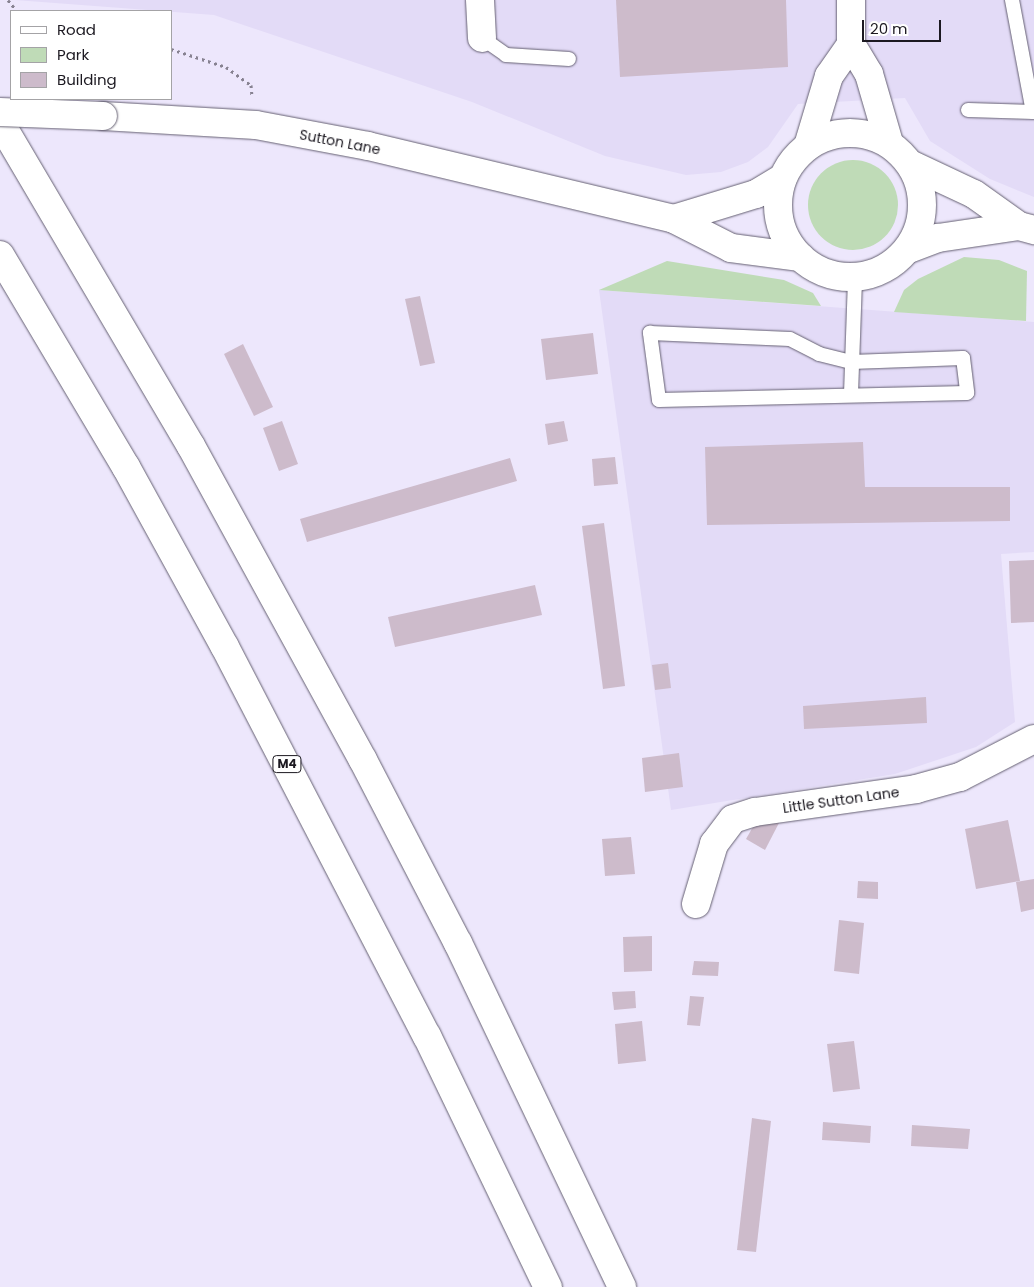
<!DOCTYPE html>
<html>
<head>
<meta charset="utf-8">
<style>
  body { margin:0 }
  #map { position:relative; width:1034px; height:1287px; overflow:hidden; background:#ede7fc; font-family:Poppins,sans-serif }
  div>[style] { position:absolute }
  .built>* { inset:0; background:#e3dbf7 }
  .green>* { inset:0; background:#bfdbb7 }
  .round { border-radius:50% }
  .building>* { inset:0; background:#cdbbcb }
  .path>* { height:3px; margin-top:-1.5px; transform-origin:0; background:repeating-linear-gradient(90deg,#878291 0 2.5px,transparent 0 6.5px) }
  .roads { filter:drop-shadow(0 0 1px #656072) drop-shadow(0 0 1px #656072) }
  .service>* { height:14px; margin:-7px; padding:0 7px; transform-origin:7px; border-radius:7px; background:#fff }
  .minor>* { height:28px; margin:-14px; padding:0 14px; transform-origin:14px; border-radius:14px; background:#fff }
  .tertiary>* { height:28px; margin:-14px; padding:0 14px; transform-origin:14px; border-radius:14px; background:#fff }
  .tertiary>.ring { margin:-14px; padding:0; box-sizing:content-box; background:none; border:28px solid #fff; border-radius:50% }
  .motorway>* { height:28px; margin:-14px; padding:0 14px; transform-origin:14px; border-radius:14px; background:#fff }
  .bridges { filter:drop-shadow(0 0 1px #656072) drop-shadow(0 0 1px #656072) }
  .tertiary-bridge>* { height:28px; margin:-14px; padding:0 14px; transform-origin:14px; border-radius:14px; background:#fff }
  span { translate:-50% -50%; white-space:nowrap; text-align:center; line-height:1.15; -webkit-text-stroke:4px #fff; paint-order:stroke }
  .shield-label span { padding:1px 4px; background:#fff; border:1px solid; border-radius:4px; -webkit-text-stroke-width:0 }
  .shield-label { font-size:12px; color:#1c1921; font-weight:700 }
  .street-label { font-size:14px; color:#1c1921 }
  .legend { position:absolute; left:10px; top:10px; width:162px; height:90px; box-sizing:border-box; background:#fff; border:1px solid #a4a3a6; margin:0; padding:6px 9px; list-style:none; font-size:15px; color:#1c1921 }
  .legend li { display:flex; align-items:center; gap:10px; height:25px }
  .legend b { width:25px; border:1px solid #a4a3a6 }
  .scale { position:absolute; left:862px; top:20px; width:79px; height:22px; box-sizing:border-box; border:2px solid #1c1921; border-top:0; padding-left:6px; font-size:15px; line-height:18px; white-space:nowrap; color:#1c1921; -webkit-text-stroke:4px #fff; paint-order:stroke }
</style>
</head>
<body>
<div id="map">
  <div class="built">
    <div style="clip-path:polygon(15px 0,1034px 0,1034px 197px,990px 179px,930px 141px,905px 98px,798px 104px,768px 147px,748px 162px,721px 172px,686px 175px,605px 156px,472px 102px,214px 15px)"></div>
    <div style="clip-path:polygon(599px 290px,1034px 322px,1034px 552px,1001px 554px,1015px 722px,976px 747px,895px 774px,671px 810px)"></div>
  </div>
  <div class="green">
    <div class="round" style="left:808px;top:160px;width:90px;height:90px"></div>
    <div style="clip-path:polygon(964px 257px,999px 260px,1027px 271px,1026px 321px,894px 312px,904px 290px,918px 279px)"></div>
    <div style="clip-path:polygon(667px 261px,784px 280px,813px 293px,821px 306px,599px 290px)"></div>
  </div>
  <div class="building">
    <div style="clip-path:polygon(616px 0,786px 0,788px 67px,620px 77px)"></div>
    <div style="clip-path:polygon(420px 296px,435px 363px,420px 366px,405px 299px)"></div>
    <div style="clip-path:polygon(593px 333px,598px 374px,546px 380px,541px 339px)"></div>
    <div style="clip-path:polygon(243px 344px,273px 407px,254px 416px,224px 354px)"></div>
    <div style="clip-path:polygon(282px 421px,298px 464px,279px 471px,263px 428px)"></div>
    <div style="clip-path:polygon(564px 421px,568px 441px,548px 445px,545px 424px)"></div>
    <div style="clip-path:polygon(863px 442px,865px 487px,1010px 487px,1010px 521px,707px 525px,705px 447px)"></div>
    <div style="clip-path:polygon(615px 457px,618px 484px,594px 486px,592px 459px)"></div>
    <div style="clip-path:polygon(510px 458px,517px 481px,307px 542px,300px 519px)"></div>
    <div style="clip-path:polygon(604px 523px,625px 686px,603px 689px,582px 526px)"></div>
    <div style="clip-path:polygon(1034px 560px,1034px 622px,1011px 623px,1009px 561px)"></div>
    <div style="clip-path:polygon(535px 585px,542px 615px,395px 647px,388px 617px)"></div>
    <div style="clip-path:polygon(668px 663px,671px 688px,655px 690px,652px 665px)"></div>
    <div style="clip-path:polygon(926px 697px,927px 723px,804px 729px,803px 706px)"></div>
    <div style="clip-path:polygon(679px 753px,683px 787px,645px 792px,642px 758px)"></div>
    <div style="clip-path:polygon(762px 811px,780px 821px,765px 850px,746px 839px)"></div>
    <div style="clip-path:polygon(1008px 820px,1020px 881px,976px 889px,965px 829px)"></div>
    <div style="clip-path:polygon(631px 837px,635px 874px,605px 876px,602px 839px)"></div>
    <div style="clip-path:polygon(1034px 879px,1034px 909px,1021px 912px,1016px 882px)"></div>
    <div style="clip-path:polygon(858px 881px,878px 882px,878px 899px,857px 898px)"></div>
    <div style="clip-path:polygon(839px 920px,864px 923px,859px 974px,834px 971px)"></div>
    <div style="clip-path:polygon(652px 936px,652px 971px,624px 972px,623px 937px)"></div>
    <div style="clip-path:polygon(694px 961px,719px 962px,718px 976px,692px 975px)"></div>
    <div style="clip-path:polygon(635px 991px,636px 1008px,614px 1010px,612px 992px)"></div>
    <div style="clip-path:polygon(690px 996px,704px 997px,700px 1026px,687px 1025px)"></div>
    <div style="clip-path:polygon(642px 1021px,646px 1061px,618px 1064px,615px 1024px)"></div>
    <div style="clip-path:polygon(854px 1041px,860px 1089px,833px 1092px,827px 1044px)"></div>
    <div style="clip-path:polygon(752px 1118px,771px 1121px,756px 1252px,737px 1250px)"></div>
    <div style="clip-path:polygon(823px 1122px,871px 1126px,870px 1143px,822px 1140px)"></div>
    <div style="clip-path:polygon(912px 1125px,970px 1129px,968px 1149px,911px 1146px)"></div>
  </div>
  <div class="path">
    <div style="left:8px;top:0;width:14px;rotate:51deg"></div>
    <div style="left:171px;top:49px;width:58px;rotate:18.1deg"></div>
    <div style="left:226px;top:67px;width:31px;rotate:36deg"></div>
    <div style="left:251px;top:85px;width:12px;rotate:85deg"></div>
  </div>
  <div class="roads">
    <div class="service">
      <div style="left:1012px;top:0;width:114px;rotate:79.4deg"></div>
      <div style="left:482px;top:38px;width:29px;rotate:35deg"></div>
      <div style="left:506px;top:55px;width:63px;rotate:3.6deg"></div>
      <div style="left:968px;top:110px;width:66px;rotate:1.7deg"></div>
      <div style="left:650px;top:333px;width:140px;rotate:2.5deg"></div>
      <div style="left:790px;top:339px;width:33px;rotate:27deg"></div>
      <div style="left:819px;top:354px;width:33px;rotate:14deg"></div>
      <div style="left:851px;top:362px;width:112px;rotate:-2deg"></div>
      <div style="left:963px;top:358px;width:35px;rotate:83deg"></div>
      <div style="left:967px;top:393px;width:308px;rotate:178.7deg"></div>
      <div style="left:659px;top:400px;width:68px;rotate:-97.7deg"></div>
      <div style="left:851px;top:394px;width:116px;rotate:-88deg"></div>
    </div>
    <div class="minor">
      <div style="left:480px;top:0;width:38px;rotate:87deg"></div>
      <div style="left:851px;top:0;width:44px;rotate:90deg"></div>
      <div style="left:851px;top:44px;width:35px;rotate:59deg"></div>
      <div style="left:869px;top:74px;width:72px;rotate:73.8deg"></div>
      <div style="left:808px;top:146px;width:73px;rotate:-73.3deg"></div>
      <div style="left:829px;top:76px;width:39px;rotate:-55deg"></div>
      <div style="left:696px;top:904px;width:63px;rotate:-73.3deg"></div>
      <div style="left:714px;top:844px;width:31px;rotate:-53deg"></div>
      <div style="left:733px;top:819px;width:23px;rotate:-18deg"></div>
      <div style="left:755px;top:812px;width:163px;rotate:-8.1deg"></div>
      <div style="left:916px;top:789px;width:46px;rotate:-15.3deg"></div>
      <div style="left:960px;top:777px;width:83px;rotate:-27.2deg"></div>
    </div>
    <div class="tertiary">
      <div style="left:103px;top:116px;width:153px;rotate:3.4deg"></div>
      <div style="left:256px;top:125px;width:114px;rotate:10.6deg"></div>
      <div style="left:368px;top:146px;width:315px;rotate:13.4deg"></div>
      <div style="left:674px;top:219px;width:64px;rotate:27deg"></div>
      <div style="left:731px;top:248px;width:70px;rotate:7.4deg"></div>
      <div class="ring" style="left:778px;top:133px;width:116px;height:116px"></div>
      <div style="left:912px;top:165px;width:68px;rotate:25.1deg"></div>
      <div style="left:974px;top:194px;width:55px;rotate:35.4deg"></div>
      <div style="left:1019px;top:226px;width:16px;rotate:15deg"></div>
      <div style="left:674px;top:219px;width:86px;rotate:-17deg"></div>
      <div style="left:756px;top:194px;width:31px;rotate:-31deg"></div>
      <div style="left:909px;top:249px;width:31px;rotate:-21deg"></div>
      <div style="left:938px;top:238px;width:82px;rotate:-8.4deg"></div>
    </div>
    <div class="motorway">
      <div style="left:0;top:122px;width:376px;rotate:59.5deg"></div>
      <div style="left:191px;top:446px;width:358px;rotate:61.3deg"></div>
      <div style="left:363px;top:760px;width:206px;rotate:62.6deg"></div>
      <div style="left:458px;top:943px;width:381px;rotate:64.5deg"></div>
      <div style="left:0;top:255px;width:247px;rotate:59.3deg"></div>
      <div style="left:126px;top:467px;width:205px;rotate:61.2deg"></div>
      <div style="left:225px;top:647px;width:438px;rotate:62.6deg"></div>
      <div style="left:427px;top:1036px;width:279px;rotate:64.3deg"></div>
    </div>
  </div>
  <div class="bridges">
    <div class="tertiary-bridge">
      <div style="left:0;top:112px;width:103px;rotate:2.2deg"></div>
    </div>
  </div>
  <div class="shield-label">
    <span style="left:287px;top:764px">M4</span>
  </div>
  <div class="street-label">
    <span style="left:340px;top:142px;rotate:11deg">Sutton Lane</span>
    <span style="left:841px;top:800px;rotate:-8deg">Little Sutton Lane</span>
  </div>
  <ul class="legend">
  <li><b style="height:6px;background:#fff"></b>Road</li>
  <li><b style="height:14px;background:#bfdbb7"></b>Park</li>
  <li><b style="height:14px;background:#cdbbcb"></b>Building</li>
  </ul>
  <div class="scale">20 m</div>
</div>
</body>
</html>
